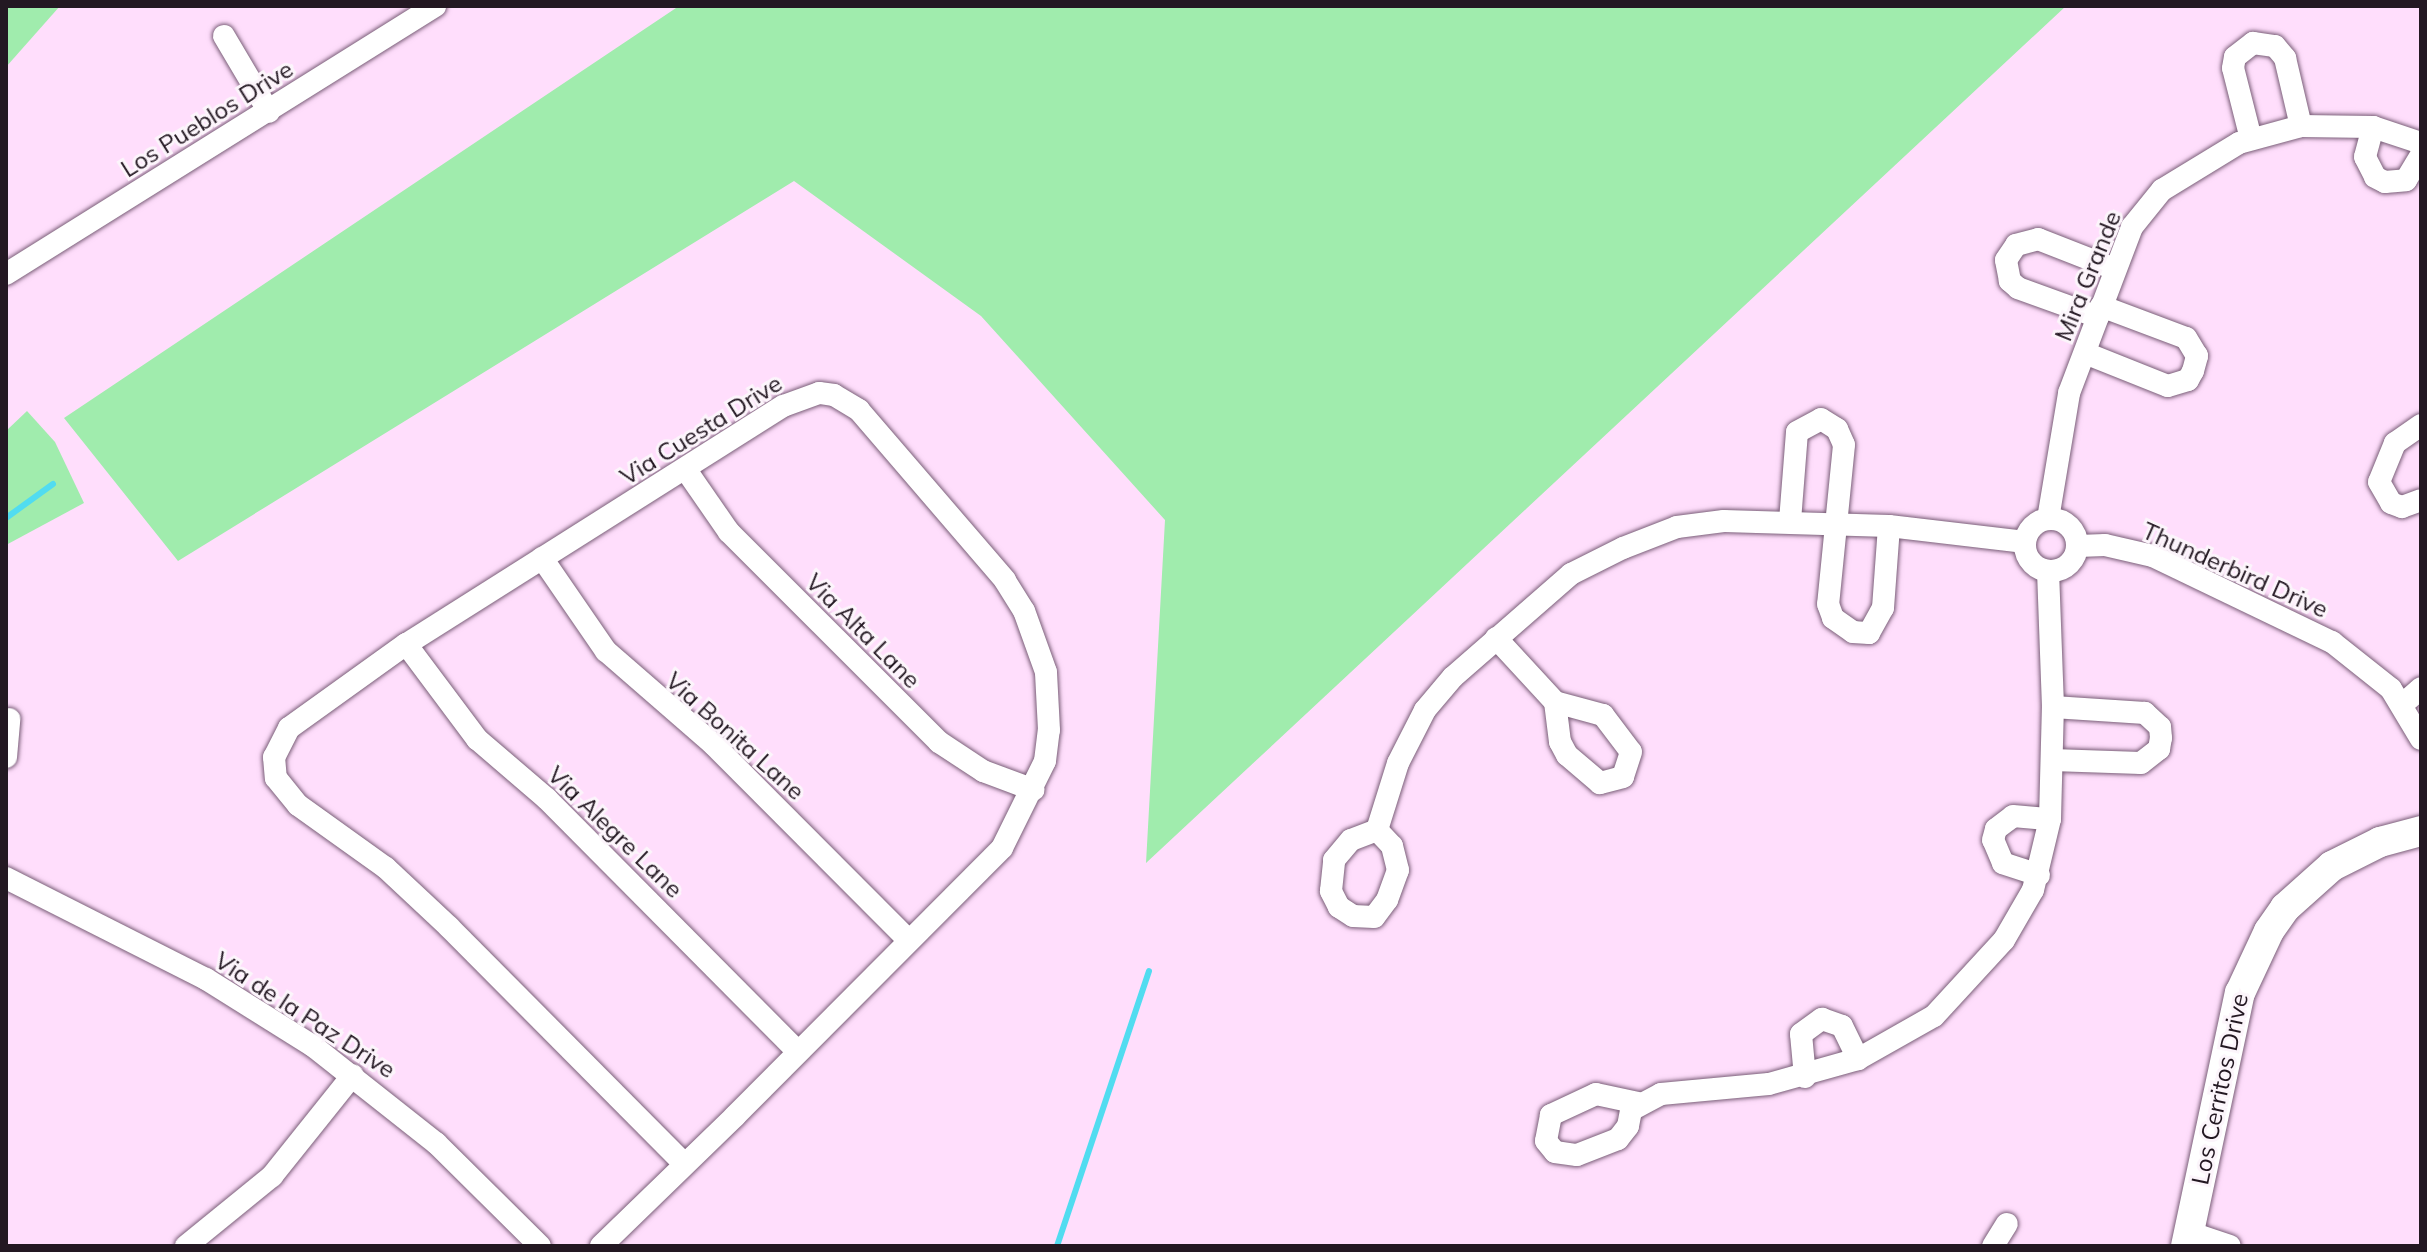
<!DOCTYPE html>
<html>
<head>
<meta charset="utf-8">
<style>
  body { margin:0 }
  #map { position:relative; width:2427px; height:1252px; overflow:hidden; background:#ffdefc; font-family:Mulish,sans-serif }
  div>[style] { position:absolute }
  .green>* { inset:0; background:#a0ecad }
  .stream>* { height:6px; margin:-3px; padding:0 3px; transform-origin:3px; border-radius:3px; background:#51dcf0 }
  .roads { filter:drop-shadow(0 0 2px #7a5e78) drop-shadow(0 0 2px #7a5e78) }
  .street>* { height:22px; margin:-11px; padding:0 11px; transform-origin:11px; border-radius:11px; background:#fff }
  .street>.ring { margin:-11px; padding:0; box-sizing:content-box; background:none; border:22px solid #fff; border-radius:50% }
  .secondary>* { height:30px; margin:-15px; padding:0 15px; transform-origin:15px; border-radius:15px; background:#fff }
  span { translate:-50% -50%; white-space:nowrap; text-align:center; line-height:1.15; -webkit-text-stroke:6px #fcf5fb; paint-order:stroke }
  .street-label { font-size:24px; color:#231822 }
  .frame { position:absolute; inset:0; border:8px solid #231822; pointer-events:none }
</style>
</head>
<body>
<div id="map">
  <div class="green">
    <div style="clip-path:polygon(6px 6px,60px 6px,6px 67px)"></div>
    <div style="clip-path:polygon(679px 6px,2066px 6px,1146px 863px,1165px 520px,981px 316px,794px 181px,178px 561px,64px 418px)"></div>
    <div style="clip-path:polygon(27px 411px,55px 442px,84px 503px,6px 545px,6px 431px)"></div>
  </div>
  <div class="stream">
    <div style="left:6px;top:518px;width:58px;rotate:-35.9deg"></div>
    <div style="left:1057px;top:1246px;width:290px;rotate:-71.5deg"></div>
  </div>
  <div class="roads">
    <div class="street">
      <div style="left:224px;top:36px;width:88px;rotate:59.4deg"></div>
      <div style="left:2373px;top:127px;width:31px;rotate:105deg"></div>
      <div style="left:2365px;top:157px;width:22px;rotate:63deg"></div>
      <div style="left:2375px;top:177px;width:11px;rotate:27deg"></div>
      <div style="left:2385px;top:182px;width:21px;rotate:-5deg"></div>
      <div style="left:2406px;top:180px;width:29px;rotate:-59deg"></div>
      <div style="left:2251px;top:139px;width:73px;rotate:-104.2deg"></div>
      <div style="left:2233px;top:68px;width:11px;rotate:-80deg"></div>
      <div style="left:2235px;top:57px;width:23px;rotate:-38deg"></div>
      <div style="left:2253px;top:43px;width:22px;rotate:8deg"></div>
      <div style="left:2275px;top:46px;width:16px;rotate:50deg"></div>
      <div style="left:2285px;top:58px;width:70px;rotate:76.8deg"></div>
      <div style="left:6px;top:274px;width:506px;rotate:-31.99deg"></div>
      <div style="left:2098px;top:317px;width:85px;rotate:-160.1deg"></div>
      <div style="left:2018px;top:288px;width:11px;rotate:-139deg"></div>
      <div style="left:2010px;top:281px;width:21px;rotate:-101deg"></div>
      <div style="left:2006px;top:260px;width:18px;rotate:-56deg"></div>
      <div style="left:2016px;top:245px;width:23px;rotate:-15deg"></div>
      <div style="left:2038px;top:239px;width:83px;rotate:21.3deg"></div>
      <div style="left:2085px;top:353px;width:89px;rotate:21.7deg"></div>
      <div style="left:2168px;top:386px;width:21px;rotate:-17deg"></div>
      <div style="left:2188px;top:380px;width:10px;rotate:-61deg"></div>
      <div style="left:2193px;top:371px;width:16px;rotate:-75deg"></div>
      <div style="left:2197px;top:356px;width:21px;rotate:-121deg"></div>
      <div style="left:2186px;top:338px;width:91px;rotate:-159.4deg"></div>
      <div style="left:2421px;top:425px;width:32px;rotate:145deg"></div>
      <div style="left:2395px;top:443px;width:42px;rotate:112.3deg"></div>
      <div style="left:2379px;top:482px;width:24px;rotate:60deg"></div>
      <div style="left:2391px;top:503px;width:12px;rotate:20deg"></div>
      <div style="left:2402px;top:507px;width:20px;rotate:-20deg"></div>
      <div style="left:686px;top:470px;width:75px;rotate:55.3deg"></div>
      <div style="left:729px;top:532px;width:297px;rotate:45deg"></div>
      <div style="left:939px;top:742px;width:53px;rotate:33.4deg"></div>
      <div style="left:983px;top:771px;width:54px;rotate:20.4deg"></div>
      <div class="ring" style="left:2025px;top:519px;width:30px;height:30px"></div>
      <div style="left:2048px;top:519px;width:128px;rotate:-80.5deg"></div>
      <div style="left:2069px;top:393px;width:178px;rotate:-69.2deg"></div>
      <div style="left:2132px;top:227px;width:48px;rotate:-51deg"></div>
      <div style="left:2162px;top:190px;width:90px;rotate:-31.4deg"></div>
      <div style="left:2239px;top:143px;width:64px;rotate:-15.3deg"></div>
      <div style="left:2301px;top:126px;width:72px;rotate:0.8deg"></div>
      <div style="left:2373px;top:127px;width:51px;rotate:18.4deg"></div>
      <div style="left:1790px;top:521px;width:89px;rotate:-85.5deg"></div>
      <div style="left:1797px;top:432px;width:27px;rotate:-28deg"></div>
      <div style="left:1821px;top:419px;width:19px;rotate:32deg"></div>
      <div style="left:1837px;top:429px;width:17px;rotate:66deg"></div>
      <div style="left:1844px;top:445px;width:160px;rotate:95.7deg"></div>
      <div style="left:1828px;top:604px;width:15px;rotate:70deg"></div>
      <div style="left:1833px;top:618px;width:24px;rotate:35deg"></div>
      <div style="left:1853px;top:632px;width:16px;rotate:4deg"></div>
      <div style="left:1869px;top:633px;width:29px;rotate:-61deg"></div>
      <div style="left:1883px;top:608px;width:82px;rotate:-85.8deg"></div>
      <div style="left:2078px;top:546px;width:27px;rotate:-2deg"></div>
      <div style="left:2105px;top:545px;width:49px;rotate:12.9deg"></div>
      <div style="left:2153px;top:556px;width:199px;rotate:25.7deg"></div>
      <div style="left:2332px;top:642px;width:75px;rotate:38.5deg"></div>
      <div style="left:2391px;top:689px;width:58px;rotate:59deg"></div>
      <div style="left:542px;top:558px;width:113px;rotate:55.5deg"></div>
      <div style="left:606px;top:651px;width:143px;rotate:41deg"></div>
      <div style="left:714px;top:745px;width:275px;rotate:45.1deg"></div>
      <div style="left:1496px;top:638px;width:87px;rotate:47.3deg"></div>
      <div style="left:406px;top:644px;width:119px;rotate:53.2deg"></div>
      <div style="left:477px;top:739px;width:92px;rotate:40.6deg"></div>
      <div style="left:547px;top:799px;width:355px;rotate:45.2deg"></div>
      <div style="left:1555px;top:702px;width:50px;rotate:15.2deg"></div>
      <div style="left:1603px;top:715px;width:46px;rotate:52.9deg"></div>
      <div style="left:1631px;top:752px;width:26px;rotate:108deg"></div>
      <div style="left:1623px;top:777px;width:24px;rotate:165deg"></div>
      <div style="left:1600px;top:783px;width:43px;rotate:-139.7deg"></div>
      <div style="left:1567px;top:755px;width:15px;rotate:-118deg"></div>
      <div style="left:1560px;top:742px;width:40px;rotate:-97.1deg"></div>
      <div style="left:2404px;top:703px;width:23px;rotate:-41deg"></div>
      <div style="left:6px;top:757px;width:38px;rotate:-85deg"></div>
      <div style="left:2052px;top:760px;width:89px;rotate:1.9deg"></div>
      <div style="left:2141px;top:763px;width:23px;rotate:-38deg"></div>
      <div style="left:2159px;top:749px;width:11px;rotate:-80deg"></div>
      <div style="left:2161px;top:738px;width:11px;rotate:-95deg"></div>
      <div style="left:2160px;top:727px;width:21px;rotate:-137deg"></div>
      <div style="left:2145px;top:713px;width:92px;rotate:-176.3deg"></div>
      <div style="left:1377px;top:830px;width:70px;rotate:-72.6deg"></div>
      <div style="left:1398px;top:763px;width:59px;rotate:-63deg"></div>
      <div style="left:1425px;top:710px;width:43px;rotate:-49.7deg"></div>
      <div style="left:1453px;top:677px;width:157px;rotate:-41.1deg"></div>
      <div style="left:1571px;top:574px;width:58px;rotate:-26.6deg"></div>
      <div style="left:1623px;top:548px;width:58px;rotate:-21.3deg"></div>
      <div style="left:1677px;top:527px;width:47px;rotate:-7.3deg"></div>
      <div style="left:1724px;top:521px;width:165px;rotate:1.7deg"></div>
      <div style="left:1889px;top:526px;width:137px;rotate:6.7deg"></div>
      <div style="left:1377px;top:830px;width:22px;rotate:47deg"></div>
      <div style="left:1392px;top:846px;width:25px;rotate:76deg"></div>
      <div style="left:1398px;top:870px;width:32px;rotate:110deg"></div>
      <div style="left:1387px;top:900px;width:21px;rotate:127deg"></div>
      <div style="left:1374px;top:917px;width:21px;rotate:-177deg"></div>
      <div style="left:1353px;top:916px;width:17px;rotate:-147deg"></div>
      <div style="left:1339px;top:907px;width:18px;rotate:-117deg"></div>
      <div style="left:1331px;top:891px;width:31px;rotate:-84deg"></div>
      <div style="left:1334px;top:860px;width:26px;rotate:-50deg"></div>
      <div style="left:1351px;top:840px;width:28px;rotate:-21deg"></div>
      <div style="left:2039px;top:875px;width:38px;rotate:-162deg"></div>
      <div style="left:2003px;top:863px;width:25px;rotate:-113deg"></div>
      <div style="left:1993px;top:840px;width:11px;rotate:-75deg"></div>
      <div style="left:1996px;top:829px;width:21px;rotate:-37deg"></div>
      <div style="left:2013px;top:816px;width:37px;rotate:5deg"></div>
      <div style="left:6px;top:878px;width:224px;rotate:26.8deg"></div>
      <div style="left:206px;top:979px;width:126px;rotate:32.1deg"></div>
      <div style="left:313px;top:1046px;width:157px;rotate:38.3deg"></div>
      <div style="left:436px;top:1143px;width:146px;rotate:44.7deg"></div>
      <div style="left:1805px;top:1077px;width:43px;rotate:-95.3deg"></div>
      <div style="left:1801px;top:1034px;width:26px;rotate:-36deg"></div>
      <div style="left:1822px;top:1019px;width:21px;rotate:19deg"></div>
      <div style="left:1842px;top:1026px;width:37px;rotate:64deg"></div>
      <div style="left:1638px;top:1103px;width:43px;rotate:-167.9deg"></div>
      <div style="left:1596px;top:1094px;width:50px;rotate:155deg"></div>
      <div style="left:1551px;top:1115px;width:26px;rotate:101deg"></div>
      <div style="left:1546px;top:1141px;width:14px;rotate:51deg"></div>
      <div style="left:1555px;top:1152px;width:22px;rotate:8deg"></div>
      <div style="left:1577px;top:1155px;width:44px;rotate:-21.3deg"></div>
      <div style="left:1618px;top:1139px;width:16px;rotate:-52deg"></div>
      <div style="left:1628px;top:1126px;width:16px;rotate:-79deg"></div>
      <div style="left:1631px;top:1110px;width:34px;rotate:-28deg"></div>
      <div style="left:1661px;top:1094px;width:108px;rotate:-5.3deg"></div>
      <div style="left:1769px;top:1084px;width:92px;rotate:-15.7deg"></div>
      <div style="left:1858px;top:1059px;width:87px;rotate:-29.5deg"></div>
      <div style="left:1934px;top:1016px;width:103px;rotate:-47.4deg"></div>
      <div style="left:2004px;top:940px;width:58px;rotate:-59.9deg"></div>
      <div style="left:2033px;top:890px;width:73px;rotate:-76.5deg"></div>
      <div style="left:2050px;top:819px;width:112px;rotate:-88.5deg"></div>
      <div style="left:2053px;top:707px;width:136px;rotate:-92.1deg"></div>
      <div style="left:2188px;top:1232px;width:44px;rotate:18.4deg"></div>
      <div style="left:186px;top:1246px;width:111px;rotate:-39.1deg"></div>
      <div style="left:272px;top:1176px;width:129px;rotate:-51.3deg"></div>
      <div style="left:601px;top:1246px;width:187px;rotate:-44.1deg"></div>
      <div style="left:735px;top:1116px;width:378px;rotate:-45.1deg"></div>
      <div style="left:1002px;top:848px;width:97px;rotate:-63.7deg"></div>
      <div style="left:1045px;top:761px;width:31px;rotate:-83deg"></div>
      <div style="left:1049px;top:730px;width:58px;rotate:-93deg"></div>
      <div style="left:1046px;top:672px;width:65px;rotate:-109.8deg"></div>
      <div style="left:1024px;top:611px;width:36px;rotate:-122deg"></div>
      <div style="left:1005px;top:580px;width:224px;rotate:-130.7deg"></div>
      <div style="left:859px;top:410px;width:29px;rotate:-149deg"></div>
      <div style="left:834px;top:395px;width:15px;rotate:-172deg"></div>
      <div style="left:819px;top:393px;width:38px;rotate:160deg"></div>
      <div style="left:783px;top:406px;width:446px;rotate:147.7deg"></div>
      <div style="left:406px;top:644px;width:144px;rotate:144.3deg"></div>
      <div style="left:289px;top:728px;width:33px;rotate:117deg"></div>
      <div style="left:274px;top:757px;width:21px;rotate:85deg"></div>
      <div style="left:276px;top:778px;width:35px;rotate:51deg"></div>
      <div style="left:298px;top:805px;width:108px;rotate:35.6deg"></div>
      <div style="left:386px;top:868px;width:86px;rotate:43.1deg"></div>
      <div style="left:449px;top:927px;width:334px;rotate:45.2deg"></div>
      <div style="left:1993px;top:1246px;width:26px;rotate:-58deg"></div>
    </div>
    <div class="secondary">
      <div style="left:2186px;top:1246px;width:259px;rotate:-78deg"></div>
      <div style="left:2240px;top:993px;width:68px;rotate:-64.9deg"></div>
      <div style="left:2269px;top:931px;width:28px;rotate:-55deg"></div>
      <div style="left:2285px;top:908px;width:63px;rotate:-41.8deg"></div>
      <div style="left:2332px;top:866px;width:54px;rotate:-26.6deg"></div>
      <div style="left:2380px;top:842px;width:42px;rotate:-15deg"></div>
    </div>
  </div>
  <div class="street-label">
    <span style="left:207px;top:119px;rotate:-32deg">Los Pueblos Drive</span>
    <span style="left:2088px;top:276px;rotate:-68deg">Mira Grande</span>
    <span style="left:701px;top:430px;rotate:-32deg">Via Cuesta Drive</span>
    <span style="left:2235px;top:570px;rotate:24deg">Thunderbird Drive</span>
    <span style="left:863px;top:631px;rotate:45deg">Via Alta Lane</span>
    <span style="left:735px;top:736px;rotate:42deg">Via Bonita Lane</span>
    <span style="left:615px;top:832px;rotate:44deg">Via Alegre Lane</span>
    <span style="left:305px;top:1015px;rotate:33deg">Via de la Paz Drive</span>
    <span style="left:2220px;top:1089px;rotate:-78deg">Los Cerritos Drive</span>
  </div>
  <div class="frame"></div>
</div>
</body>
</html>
